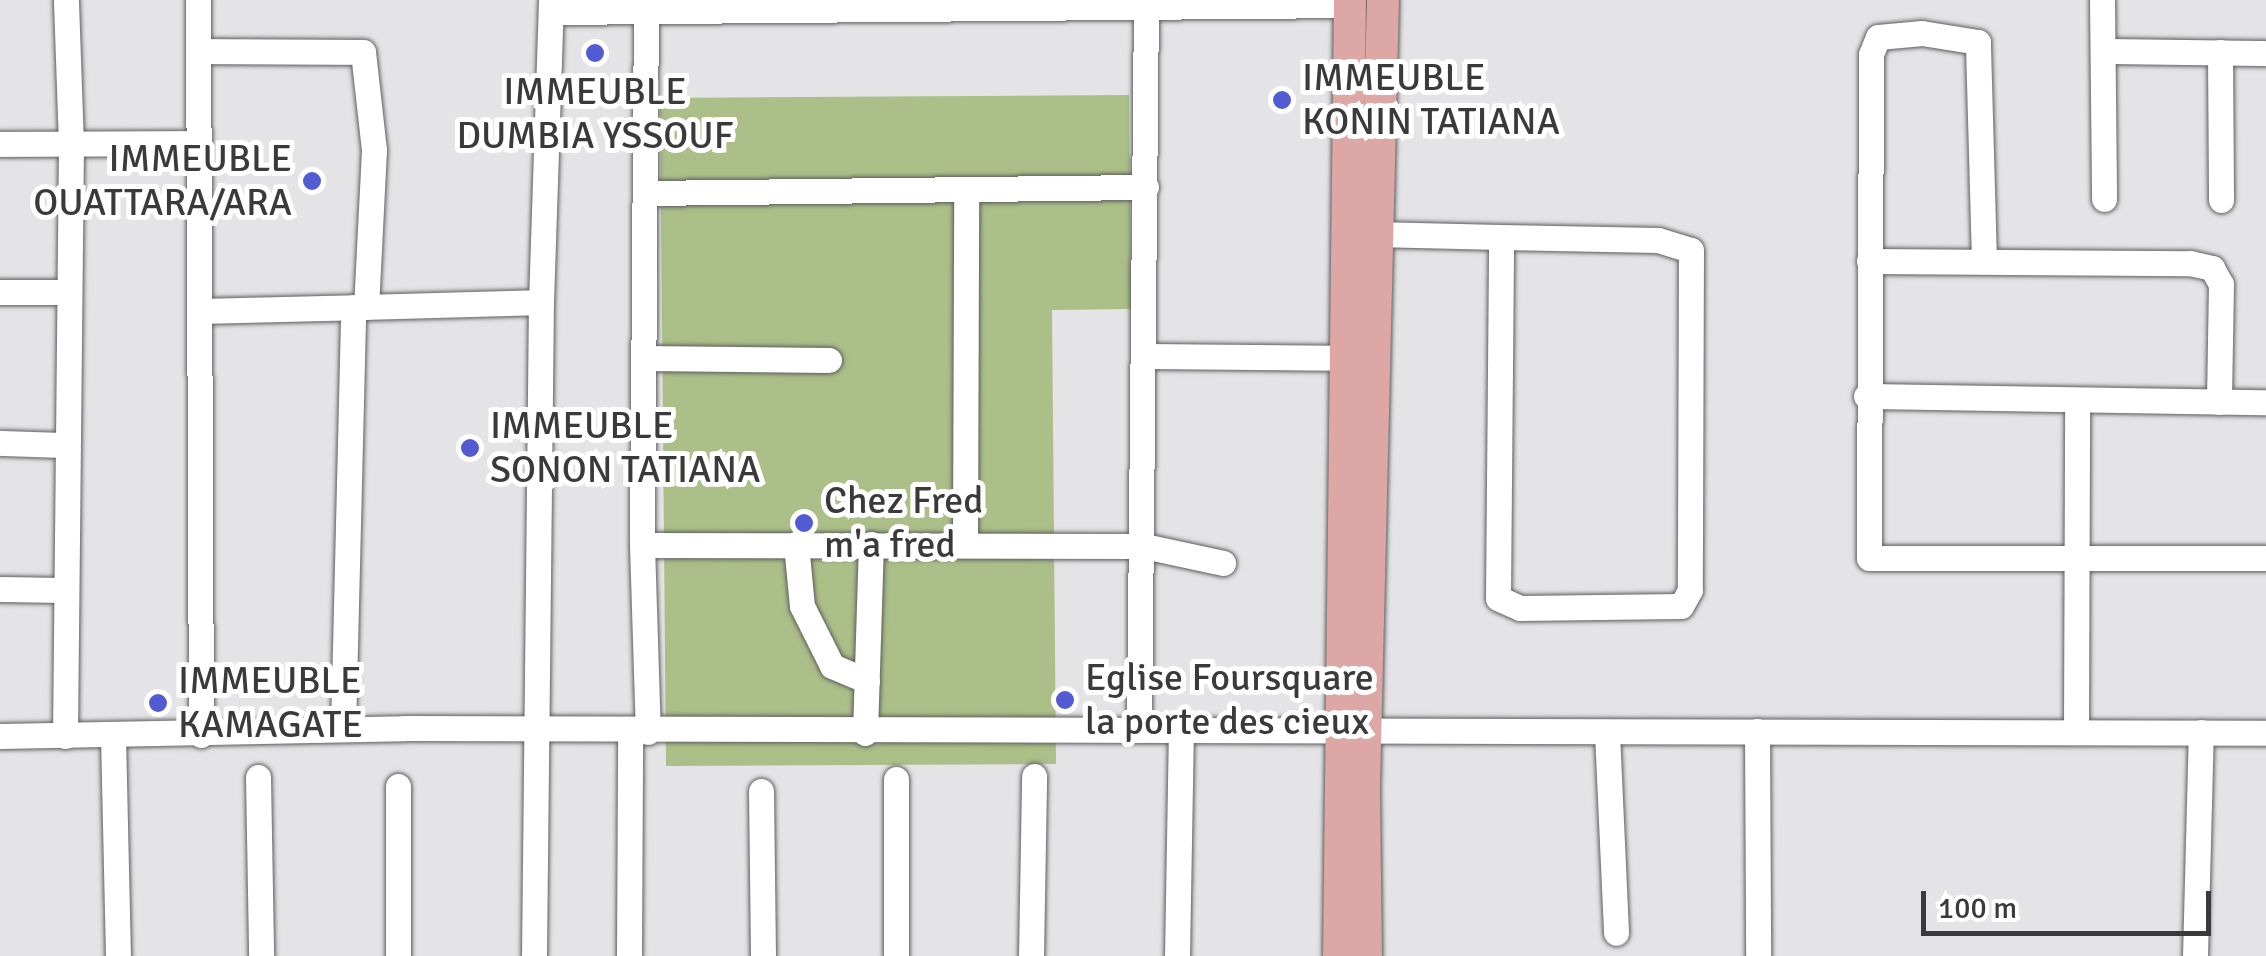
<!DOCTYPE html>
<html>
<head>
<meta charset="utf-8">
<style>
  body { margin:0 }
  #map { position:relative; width:2266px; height:956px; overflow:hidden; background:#e4e4e6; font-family:Signika,sans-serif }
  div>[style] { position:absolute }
  .green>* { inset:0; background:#acbf88 }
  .roads { filter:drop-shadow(0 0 2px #5d5e5f) drop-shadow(0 0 2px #5d5e5f) }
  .minor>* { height:25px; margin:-12.5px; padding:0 12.5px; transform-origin:12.5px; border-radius:12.5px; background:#fff }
  .major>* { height:32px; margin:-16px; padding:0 16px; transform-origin:16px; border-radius:16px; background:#dca7a4 }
  .dots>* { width:28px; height:28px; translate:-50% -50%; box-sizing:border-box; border:5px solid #fff; border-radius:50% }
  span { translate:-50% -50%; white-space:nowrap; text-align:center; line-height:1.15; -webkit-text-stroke:10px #fff; paint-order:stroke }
  .poi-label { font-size:38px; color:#3a3a3b }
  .left { translate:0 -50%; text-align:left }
  .right { translate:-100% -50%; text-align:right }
  .scale { position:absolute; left:1921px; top:891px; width:290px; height:45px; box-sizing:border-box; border:5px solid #3a3a3b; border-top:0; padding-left:12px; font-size:30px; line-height:35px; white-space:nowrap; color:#3a3a3b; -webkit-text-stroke:8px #fff; paint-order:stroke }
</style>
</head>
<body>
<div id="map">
  <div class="green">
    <div style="clip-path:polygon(1129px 95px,1131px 309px,1052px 310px,1056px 764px,666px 766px,660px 98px)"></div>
  </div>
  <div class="roads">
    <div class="minor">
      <div style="left:198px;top:0;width:735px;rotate:89.77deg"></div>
      <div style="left:646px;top:0;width:545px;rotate:90.42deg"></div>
      <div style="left:642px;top:545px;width:502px;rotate:0.11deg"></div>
      <div style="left:1144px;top:546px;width:81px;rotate:12.1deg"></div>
      <div style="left:2102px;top:0;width:199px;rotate:89.4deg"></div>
      <div style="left:551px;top:12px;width:798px;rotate:-0.5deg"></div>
      <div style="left:198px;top:51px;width:165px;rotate:0.3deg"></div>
      <div style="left:363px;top:52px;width:99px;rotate:83.6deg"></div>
      <div style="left:374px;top:150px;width:157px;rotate:92.9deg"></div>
      <div style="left:366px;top:307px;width:175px;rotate:-1.6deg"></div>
      <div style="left:2103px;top:51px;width:163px;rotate:0.7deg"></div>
      <div style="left:2220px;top:52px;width:148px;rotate:89.6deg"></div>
      <div style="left:0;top:144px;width:198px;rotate:-0.3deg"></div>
      <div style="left:645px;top:193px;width:501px;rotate:-0.69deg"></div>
      <div style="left:1374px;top:234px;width:127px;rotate:1.4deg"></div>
      <div style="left:1501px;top:237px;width:157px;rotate:1.1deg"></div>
      <div style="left:1658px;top:240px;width:34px;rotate:17deg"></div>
      <div style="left:1691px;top:250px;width:340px;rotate:90.2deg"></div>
      <div style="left:1690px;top:590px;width:18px;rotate:119deg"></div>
      <div style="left:1681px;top:606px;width:161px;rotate:179.3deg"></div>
      <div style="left:1520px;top:608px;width:24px;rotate:-156deg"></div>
      <div style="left:1498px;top:598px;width:361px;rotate:-89.5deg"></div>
      <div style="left:1869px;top:261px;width:321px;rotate:0.4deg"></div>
      <div style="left:2190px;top:263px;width:23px;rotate:13deg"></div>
      <div style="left:2212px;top:268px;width:18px;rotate:61deg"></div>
      <div style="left:2221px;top:284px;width:118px;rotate:91deg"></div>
      <div style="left:1984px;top:261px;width:219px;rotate:-91.6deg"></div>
      <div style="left:1978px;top:42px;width:57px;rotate:-170.9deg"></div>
      <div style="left:1922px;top:33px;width:44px;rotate:174.8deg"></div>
      <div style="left:1878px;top:37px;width:18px;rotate:112deg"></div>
      <div style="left:1871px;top:54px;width:504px;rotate:90.23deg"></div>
      <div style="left:1869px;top:558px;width:397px"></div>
      <div style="left:0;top:292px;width:64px"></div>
      <div style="left:199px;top:311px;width:167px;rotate:-1.4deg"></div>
      <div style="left:1147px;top:356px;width:215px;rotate:0.5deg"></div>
      <div style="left:644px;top:358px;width:185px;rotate:0.6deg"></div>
      <div style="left:1866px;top:396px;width:400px;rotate:0.9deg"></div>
      <div style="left:0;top:443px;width:65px;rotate:1.8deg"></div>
      <div style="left:965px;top:543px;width:354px;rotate:-89.8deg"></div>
      <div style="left:796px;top:544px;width:62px;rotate:84.5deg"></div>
      <div style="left:802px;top:606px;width:67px;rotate:63.4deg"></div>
      <div style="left:832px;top:666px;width:38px;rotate:23deg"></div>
      <div style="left:642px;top:545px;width:187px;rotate:88.2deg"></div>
      <div style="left:0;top:589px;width:65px;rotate:0.9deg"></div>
      <div style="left:343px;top:729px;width:422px;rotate:-88.6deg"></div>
      <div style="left:1139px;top:730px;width:730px;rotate:-89.45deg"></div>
      <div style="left:1757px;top:731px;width:225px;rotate:89.7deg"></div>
      <div style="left:2076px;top:732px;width:331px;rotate:-89.8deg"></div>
      <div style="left:865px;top:733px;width:189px;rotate:-88.2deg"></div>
      <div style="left:1607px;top:733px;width:200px;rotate:87.4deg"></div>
      <div style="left:0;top:736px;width:404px;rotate:-1.1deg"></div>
      <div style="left:404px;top:728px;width:1862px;rotate:0.15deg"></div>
      <div style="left:65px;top:736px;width:591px;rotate:-89.42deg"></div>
      <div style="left:71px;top:145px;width:145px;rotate:-92deg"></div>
      <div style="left:113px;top:736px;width:220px;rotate:88.7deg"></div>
      <div style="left:258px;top:777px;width:179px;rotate:89deg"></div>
      <div style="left:896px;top:779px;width:177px;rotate:90deg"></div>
      <div style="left:761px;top:791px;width:165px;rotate:89.3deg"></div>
      <div style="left:398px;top:956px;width:170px;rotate:-90deg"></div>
      <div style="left:534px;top:956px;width:654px;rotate:-89.39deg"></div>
      <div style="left:541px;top:302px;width:302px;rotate:-88.1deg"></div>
      <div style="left:629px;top:956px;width:224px;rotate:-89.7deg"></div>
      <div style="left:1031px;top:956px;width:180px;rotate:-89deg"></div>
      <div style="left:1177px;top:956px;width:227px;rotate:-89deg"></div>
      <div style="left:2195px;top:956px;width:224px;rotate:-88.5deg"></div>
    </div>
    <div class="major">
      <div style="left:1339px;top:956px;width:956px;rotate:-89.34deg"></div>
      <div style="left:1366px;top:956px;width:170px;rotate:-90.7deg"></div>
      <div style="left:1364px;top:786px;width:786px;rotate:-88.62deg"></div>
    </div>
  </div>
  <div class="dots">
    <div style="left:595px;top:53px;background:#525bd2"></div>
    <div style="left:1282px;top:100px;background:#525bd2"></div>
    <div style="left:312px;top:181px;background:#525bd2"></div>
    <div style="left:470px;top:448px;background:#525bd2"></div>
    <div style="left:804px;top:523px;background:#525bd2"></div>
    <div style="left:1065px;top:700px;background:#525bd2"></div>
    <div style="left:158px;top:703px;background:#525bd2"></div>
  </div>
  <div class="poi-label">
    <span class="left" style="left:1302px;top:100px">IMMEUBLE<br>KONIN TATIANA</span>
    <span style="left:595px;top:114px">IMMEUBLE<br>DUMBIA YSSOUF</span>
    <span class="right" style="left:292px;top:181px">IMMEUBLE<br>OUATTARA/ARA</span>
    <span class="left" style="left:490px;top:448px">IMMEUBLE<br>SONON TATIANA</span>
    <span class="left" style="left:824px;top:523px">Chez Fred<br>m'a fred</span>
    <span class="left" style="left:1085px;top:700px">Eglise Foursquare<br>la porte des cieux</span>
    <span class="left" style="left:178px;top:703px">IMMEUBLE<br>KAMAGATE</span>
  </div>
  <div class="scale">100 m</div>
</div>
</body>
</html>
